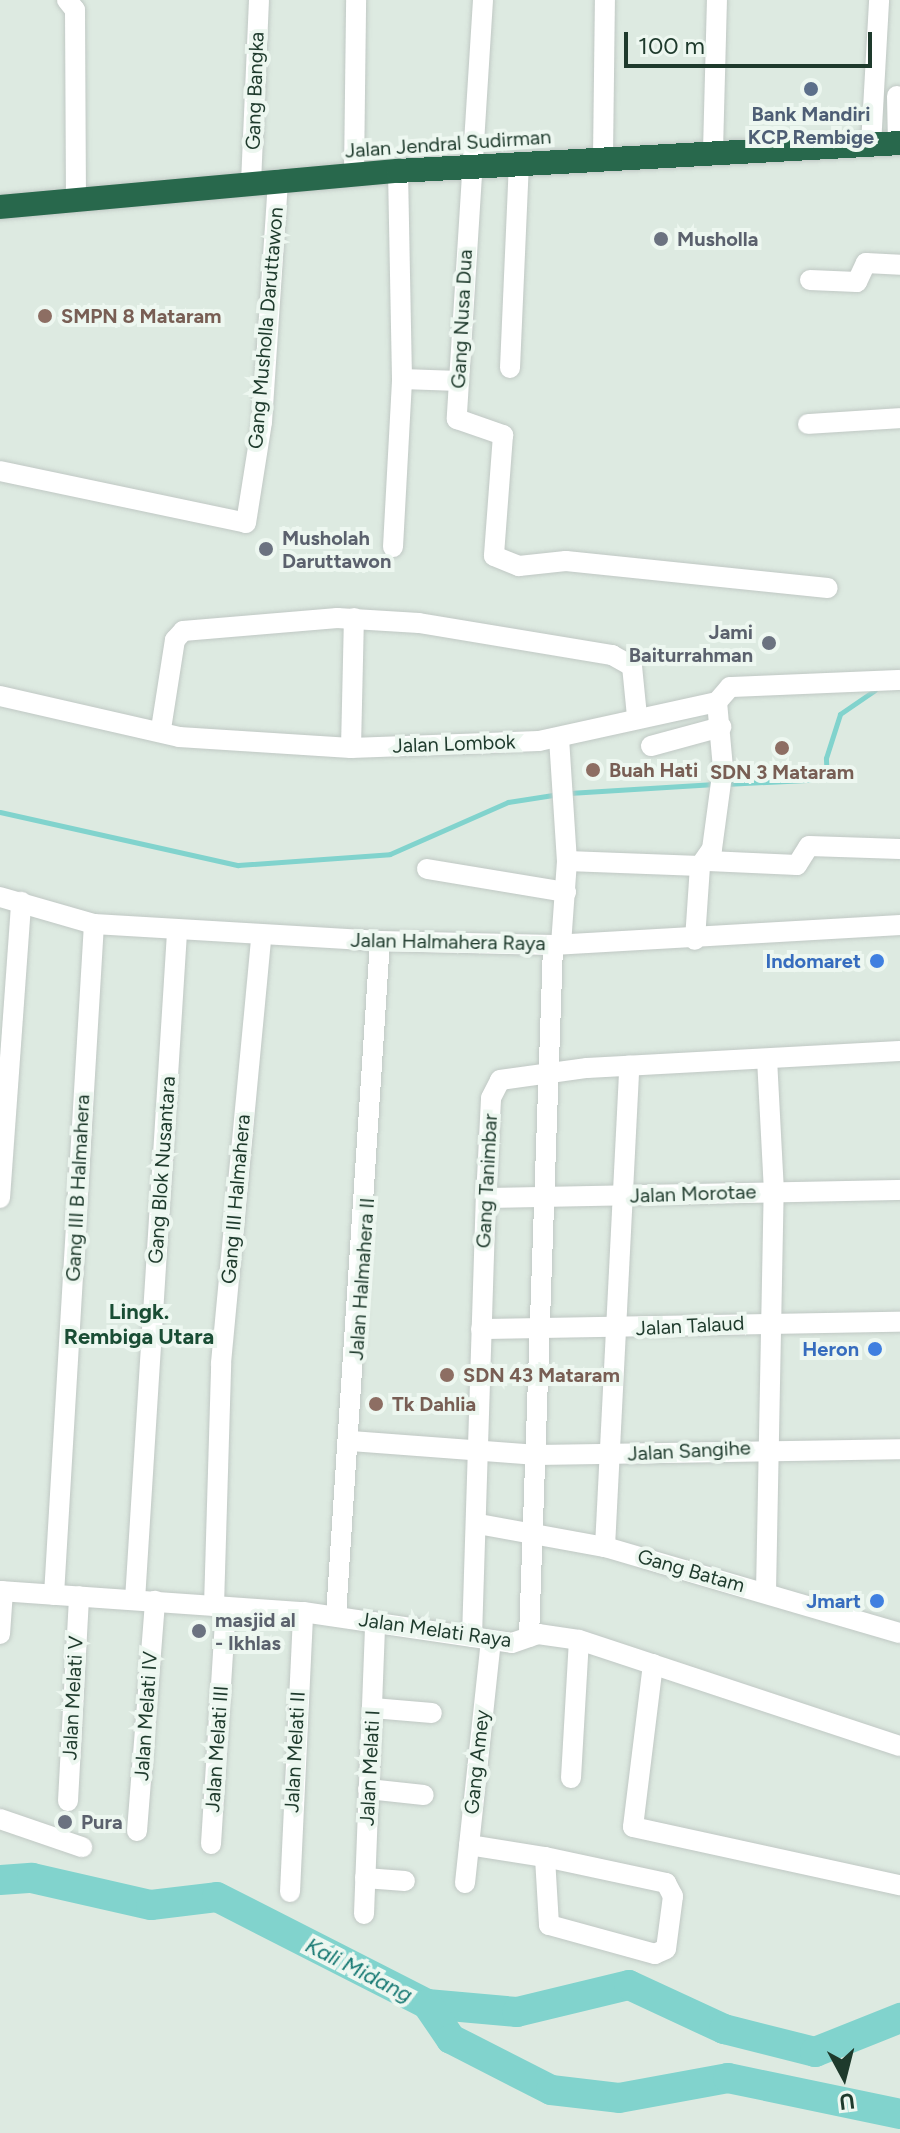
<!DOCTYPE html>
<html>
<head>
<meta charset="utf-8">
<style>
  body { margin:0 }
  #map { position:relative; width:900px; height:2133px; overflow:hidden; background:#ddeae1; font-family:Figtree,sans-serif }
  div>[style] { position:absolute }
  .stream>* { height:5px; margin:-2.5px; padding:0 2.5px; transform-origin:2.5px; border-radius:2.5px; background:#81d3cd }
  .river>* { height:30px; margin:-15px; padding:0 15px; transform-origin:15px; border-radius:15px; background:#81d3cd }
  .roads { filter:drop-shadow(0 0 2px #c0c8c4) drop-shadow(0 0 2px #c0c8c4) }
  .minor>* { height:20px; margin:-10px; padding:0 10px; transform-origin:10px; border-radius:10px; background:#fff }
  .highway>* { height:24px; margin:-12px; padding:0 12px; transform-origin:12px; border-radius:12px; background:#28684c }
  .dots>* { width:22px; height:22px; translate:-50% -50%; box-sizing:border-box; border:4px solid #edf7f0; border-radius:50% }
  span { translate:-50% -50%; white-space:nowrap; text-align:center; line-height:1.15; -webkit-text-stroke:8px #edf7f0; paint-order:stroke }
  .street-label { font-size:20px; color:#1e3a2c }
  .service-label { font-size:20px; color:#4e5e75; font-weight:700 }
  .worship-label { font-size:20px; color:#5b616d; font-weight:700 }
  .left { translate:0 -50%; text-align:left }
  .right { translate:-100% -50%; text-align:right }
  .education-label { font-size:20px; color:#785e54; font-weight:700 }
  .shop-label { font-size:20px; color:#366cbe; font-weight:700 }
  .neighbourhood-label { font-size:22px; color:#194d34; font-weight:700 }
  .water-label { font-size:22px; color:#167872; font-style:italic }
  .north { position:absolute; left:804px; top:2037px; width:80px; height:80px; -webkit-text-stroke:6px #edf7f0; paint-order:stroke; rotate:173deg; font-size:22px; font-weight:700; line-height:32px; text-align:center; color:#1e3a2c }
  .north::after { content:''; display:block; margin:auto; width:28px; height:36px; background:#1e3a2c; clip-path:polygon(50% 0,100% 100%,50% 72%,0 100%) }
  .scale { position:absolute; left:624px; top:32px; width:248px; height:36px; box-sizing:border-box; border:4px solid #1e3a2c; border-top:0; padding-left:10px; font-size:24px; line-height:28px; white-space:nowrap; color:#1e3a2c; -webkit-text-stroke:6px #edf7f0; paint-order:stroke }
</style>
</head>
<body>
<div id="map">
  <div class="stream">
    <div style="left:725px;top:784px;width:102px;rotate:-2.8deg"></div>
    <div style="left:827px;top:779px;width:21px;rotate:-93deg"></div>
    <div style="left:826px;top:758px;width:46px;rotate:-72.3deg"></div>
    <div style="left:840px;top:714px;width:42px;rotate:-34.4deg"></div>
    <div style="left:569px;top:793px;width:146px;rotate:-3.5deg"></div>
    <div style="left:0;top:812px;width:244px;rotate:12.6deg"></div>
    <div style="left:238px;top:865px;width:152px;rotate:-4.1deg"></div>
    <div style="left:390px;top:854px;width:129px;rotate:-23.8deg"></div>
    <div style="left:508px;top:802px;width:52px;rotate:-8.9deg"></div>
  </div>
  <div class="river">
    <div style="left:0;top:1880px;width:32px;rotate:-4deg"></div>
    <div style="left:32px;top:1878px;width:122px;rotate:12.8deg"></div>
    <div style="left:151px;top:1905px;width:66px;rotate:-6.9deg"></div>
    <div style="left:217px;top:1897px;width:236px;rotate:27deg"></div>
    <div style="left:427px;top:2004px;width:90px;rotate:5.1deg"></div>
    <div style="left:517px;top:2012px;width:115px;rotate:-13.6deg"></div>
    <div style="left:629px;top:1985px;width:105px;rotate:24.9deg"></div>
    <div style="left:724px;top:2029px;width:94px;rotate:14.2deg"></div>
    <div style="left:815px;top:2052px;width:92px;rotate:-21.8deg"></div>
    <div style="left:427px;top:2004px;width:42px;rotate:55.6deg"></div>
    <div style="left:451px;top:2039px;width:112px;rotate:27deg"></div>
    <div style="left:551px;top:2090px;width:68px;rotate:6.7deg"></div>
    <div style="left:619px;top:2098px;width:111px;rotate:-10.4deg"></div>
    <div style="left:728px;top:2078px;width:176px;rotate:11.8deg"></div>
  </div>
  <div class="roads">
    <div class="minor">
      <div style="left:67px;top:0;width:13px;rotate:51deg"></div>
      <div style="left:75px;top:10px;width:192px;rotate:89.7deg"></div>
      <div style="left:483px;top:0;width:420px;rotate:93.6deg"></div>
      <div style="left:457px;top:419px;width:49px;rotate:19.2deg"></div>
      <div style="left:503px;top:435px;width:121px;rotate:94.3deg"></div>
      <div style="left:494px;top:556px;width:27px;rotate:22deg"></div>
      <div style="left:519px;top:566px;width:47px;rotate:-6.1deg"></div>
      <div style="left:566px;top:561px;width:263px;rotate:5.9deg"></div>
      <div style="left:897px;top:96px;width:47px;rotate:88.8deg"></div>
      <div style="left:871px;top:145px;width:145px;rotate:-86.8deg"></div>
      <div style="left:713px;top:151px;width:151px;rotate:-88.5deg"></div>
      <div style="left:603px;top:157px;width:157px;rotate:-89.3deg"></div>
      <div style="left:354px;top:174px;width:174px;rotate:-89.3deg"></div>
      <div style="left:251px;top:183px;width:183px;rotate:-87.5deg"></div>
      <div style="left:810px;top:280px;width:47px;rotate:2.4deg"></div>
      <div style="left:857px;top:282px;width:21px;rotate:-65deg"></div>
      <div style="left:866px;top:263px;width:34px;rotate:3deg"></div>
      <div style="left:510px;top:368px;width:205px;rotate:-87.5deg"></div>
      <div style="left:402px;top:379px;width:57px;rotate:2deg"></div>
      <div style="left:808px;top:424px;width:92px;rotate:-3.7deg"></div>
      <div style="left:0;top:471px;width:251px;rotate:11.9deg"></div>
      <div style="left:246px;top:523px;width:102px;rotate:-81deg"></div>
      <div style="left:262px;top:422px;width:243px;rotate:-86.2deg"></div>
      <div style="left:393px;top:547px;width:168px;rotate:-86.9deg"></div>
      <div style="left:402px;top:379px;width:208px;rotate:-91.1deg"></div>
      <div style="left:0;top:696px;width:184px;rotate:12.9deg"></div>
      <div style="left:179px;top:737px;width:172px;rotate:3.7deg"></div>
      <div style="left:351px;top:748px;width:188px;rotate:-2.1deg"></div>
      <div style="left:539px;top:741px;width:182px;rotate:-12.4deg"></div>
      <div style="left:717px;top:702px;width:20px;rotate:-49deg"></div>
      <div style="left:730px;top:687px;width:170px;rotate:-2.4deg"></div>
      <div style="left:161px;top:729px;width:90px;rotate:-81.1deg"></div>
      <div style="left:175px;top:640px;width:12px;rotate:-48deg"></div>
      <div style="left:183px;top:631px;width:155px;rotate:-4.8deg"></div>
      <div style="left:337px;top:618px;width:82px;rotate:3.5deg"></div>
      <div style="left:419px;top:623px;width:196px;rotate:9.4deg"></div>
      <div style="left:612px;top:655px;width:23px;rotate:29deg"></div>
      <div style="left:632px;top:666px;width:50px;rotate:84.3deg"></div>
      <div style="left:559px;top:738px;width:123px;rotate:86.3deg"></div>
      <div style="left:567px;top:861px;width:83px;rotate:94.1deg"></div>
      <div style="left:651px;top:746px;width:73px;rotate:-15.2deg"></div>
      <div style="left:351px;top:748px;width:130px;rotate:-88.7deg"></div>
      <div style="left:567px;top:861px;width:133px;rotate:2.2deg"></div>
      <div style="left:700px;top:866px;width:74px;rotate:93.9deg"></div>
      <div style="left:708px;top:861px;width:89px;rotate:2.6deg"></div>
      <div style="left:797px;top:865px;width:22px;rotate:-58deg"></div>
      <div style="left:809px;top:846px;width:91px;rotate:1.9deg"></div>
      <div style="left:700px;top:866px;width:21px;rotate:-55deg"></div>
      <div style="left:712px;top:849px;width:82px;rotate:-82.3deg"></div>
      <div style="left:723px;top:768px;width:66px;rotate:-95.2deg"></div>
      <div style="left:427px;top:869px;width:141px;rotate:9.4deg"></div>
      <div style="left:0;top:897px;width:98px;rotate:16deg"></div>
      <div style="left:94px;top:924px;width:287px;rotate:3.4deg"></div>
      <div style="left:380px;top:941px;width:173px;rotate:1.3deg"></div>
      <div style="left:553px;top:945px;width:348px;rotate:-3.3deg"></div>
      <div style="left:0;top:1198px;width:297px;rotate:-85.9deg"></div>
      <div style="left:486px;top:1198px;width:414px;rotate:-1.1deg"></div>
      <div style="left:481px;top:1329px;width:419px;rotate:-1deg"></div>
      <div style="left:351px;top:1441px;width:187px;rotate:4.3deg"></div>
      <div style="left:537px;top:1455px;width:363px;rotate:-0.9deg"></div>
      <div style="left:478px;top:1524px;width:129px;rotate:10.3deg"></div>
      <div style="left:605px;top:1547px;width:307px;rotate:16.3deg"></div>
      <div style="left:605px;top:1547px;width:482px;rotate:-87.1deg"></div>
      <div style="left:0;top:1591px;width:304px;rotate:4deg"></div>
      <div style="left:303px;top:1612px;width:211px;rotate:8.4deg"></div>
      <div style="left:512px;top:1643px;width:28px;rotate:-19deg"></div>
      <div style="left:538px;top:1634px;width:41px;rotate:8.3deg"></div>
      <div style="left:579px;top:1640px;width:338px;rotate:18.3deg"></div>
      <div style="left:766px;top:1592px;width:400px;rotate:-88.9deg"></div>
      <div style="left:774px;top:1192px;width:132px;rotate:-93deg"></div>
      <div style="left:54px;top:1595px;width:672px;rotate:-86.59deg"></div>
      <div style="left:135px;top:1600px;width:668px;rotate:-86.4deg"></div>
      <div style="left:214px;top:1606px;width:243px;rotate:-88.3deg"></div>
      <div style="left:221px;top:1363px;width:427px;rotate:-84.6deg"></div>
      <div style="left:336px;top:1616px;width:676px;rotate:-86.27deg"></div>
      <div style="left:0;top:1634px;width:43px;rotate:-86deg"></div>
      <div style="left:472px;top:1637px;width:439px;rotate:-88.2deg"></div>
      <div style="left:486px;top:1198px;width:100px;rotate:-87.1deg"></div>
      <div style="left:491px;top:1098px;width:20px;rotate:-63deg"></div>
      <div style="left:500px;top:1080px;width:88px;rotate:-7.9deg"></div>
      <div style="left:587px;top:1068px;width:313px;rotate:-3.1deg"></div>
      <div style="left:529px;top:1637px;width:692px;rotate:-88.01deg"></div>
      <div style="left:653px;top:1664px;width:164px;rotate:97deg"></div>
      <div style="left:633px;top:1827px;width:273px;rotate:12.3deg"></div>
      <div style="left:373px;top:1708px;width:59px;rotate:4.8deg"></div>
      <div style="left:571px;top:1778px;width:138px;rotate:-86.7deg"></div>
      <div style="left:368px;top:1789px;width:56px;rotate:6.1deg"></div>
      <div style="left:68px;top:1801px;width:205px;rotate:-86.9deg"></div>
      <div style="left:0;top:1819px;width:87px;rotate:18.9deg"></div>
      <div style="left:137px;top:1831px;width:231px;rotate:-85.5deg"></div>
      <div style="left:211px;top:1844px;width:237px;rotate:-86.4deg"></div>
      <div style="left:469px;top:1845px;width:77px;rotate:9deg"></div>
      <div style="left:545px;top:1857px;width:124px;rotate:12.1deg"></div>
      <div style="left:666px;top:1883px;width:15px;rotate:62deg"></div>
      <div style="left:673px;top:1896px;width:53px;rotate:97.5deg"></div>
      <div style="left:666px;top:1949px;width:12px;rotate:156deg"></div>
      <div style="left:655px;top:1954px;width:110px;rotate:-164.7deg"></div>
      <div style="left:549px;top:1925px;width:68px;rotate:-93.4deg"></div>
      <div style="left:365px;top:1878px;width:40px;rotate:4.3deg"></div>
      <div style="left:465px;top:1883px;width:243px;rotate:-83.9deg"></div>
      <div style="left:290px;top:1892px;width:280px;rotate:-87.3deg"></div>
      <div style="left:364px;top:1914px;width:292px;rotate:-87.8deg"></div>
    </div>
    <div class="highway">
      <div style="left:0;top:207px;width:400px;rotate:-5.2deg"></div>
      <div style="left:398px;top:171px;width:503px;rotate:-3.19deg"></div>
    </div>
  </div>
  <div class="dots">
    <div style="left:811px;top:89px;background:#5c6f8a"></div>
    <div style="left:661px;top:239px;background:#6b7280"></div>
    <div style="left:45px;top:316px;background:#8d6e63"></div>
    <div style="left:266px;top:549px;background:#6b7280"></div>
    <div style="left:769px;top:643px;background:#6b7280"></div>
    <div style="left:782px;top:748px;background:#8d6e63"></div>
    <div style="left:593px;top:770px;background:#8d6e63"></div>
    <div style="left:877px;top:961px;background:#3f7fe0"></div>
    <div style="left:875px;top:1349px;background:#3f7fe0"></div>
    <div style="left:447px;top:1375px;background:#8d6e63"></div>
    <div style="left:376px;top:1404px;background:#8d6e63"></div>
    <div style="left:877px;top:1601px;background:#3f7fe0"></div>
    <div style="left:199px;top:1631px;background:#6b7280"></div>
    <div style="left:65px;top:1822px;background:#6b7280"></div>
  </div>
  <div class="street-label">
    <span style="left:255px;top:91px;rotate:-88deg">Gang Bangka</span>
    <span style="left:448px;top:144px;rotate:-4deg">Jalan Jendral Sudirman</span>
    <span style="left:462px;top:319px;rotate:-87deg">Gang Nusa Dua</span>
    <span style="left:266px;top:328px;rotate:-85deg">Gang Musholla Daruttawon</span>
    <span style="left:454px;top:744px;rotate:-2deg">Jalan Lombok</span>
    <span style="left:448px;top:942px;rotate:1deg">Jalan Halmahera Raya</span>
    <span style="left:162px;top:1170px;rotate:-86deg">Gang Blok Nusantara</span>
    <span style="left:487px;top:1181px;rotate:-87deg">Gang Tanimbar</span>
    <span style="left:78px;top:1188px;rotate:-87deg">Gang III B Halmahera</span>
    <span style="left:693px;top:1194px;rotate:-2deg">Jalan Morotae</span>
    <span style="left:236px;top:1199px;rotate:-85deg">Gang III Halmahera</span>
    <span style="left:362px;top:1279px;rotate:-86deg">Jalan Halmahera II</span>
    <span style="left:690px;top:1326px;rotate:-3deg">Jalan Talaud</span>
    <span style="left:689px;top:1451px;rotate:-3deg">Jalan Sangihe</span>
    <span style="left:691px;top:1571px;rotate:16deg">Gang Batam</span>
    <span style="left:435px;top:1630px;rotate:8deg">Jalan Melati Raya</span>
    <span style="left:73px;top:1698px;rotate:-87deg">Jalan Melati V</span>
    <span style="left:146px;top:1716px;rotate:-86deg">Jalan Melati IV</span>
    <span style="left:217px;top:1749px;rotate:-86deg">Jalan Melati III</span>
    <span style="left:295px;top:1752px;rotate:-87deg">Jalan Melati II</span>
    <span style="left:477px;top:1762px;rotate:-84deg">Gang Amey</span>
    <span style="left:370px;top:1768px;rotate:-87deg">Jalan Melati I</span>
  </div>
  <div class="service-label">
    <span style="left:811px;top:126px">Bank Mandiri<br>KCP Rembige</span>
  </div>
  <div class="worship-label">
    <span class="left" style="left:677px;top:239px">Musholla</span>
    <span class="left" style="left:282px;top:550px">Musholah<br>Daruttawon</span>
    <span class="right" style="left:753px;top:644px">Jami<br>Baiturrahman</span>
    <span class="left" style="left:215px;top:1632px">masjid al<br>- Ikhlas</span>
    <span class="left" style="left:81px;top:1822px">Pura</span>
  </div>
  <div class="education-label">
    <span class="left" style="left:61px;top:316px">SMPN 8 Mataram</span>
    <span class="left" style="left:609px;top:770px">Buah Hati</span>
    <span style="left:782px;top:772px">SDN 3 Mataram</span>
    <span class="left" style="left:463px;top:1375px">SDN 43 Mataram</span>
    <span class="left" style="left:392px;top:1404px">Tk Dahlia</span>
  </div>
  <div class="shop-label">
    <span class="right" style="left:861px;top:961px">Indomaret</span>
    <span class="right" style="left:859px;top:1349px">Heron</span>
    <span class="right" style="left:861px;top:1601px">Jmart</span>
  </div>
  <div class="neighbourhood-label">
    <span style="left:139px;top:1324px">Lingk.<br>Rembiga Utara</span>
  </div>
  <div class="water-label">
    <span style="left:359px;top:1970px;rotate:27deg">Kali Midang</span>
  </div>
  <div class="north">U</div>
  <div class="scale">100 m</div>
</div>
</body>
</html>
